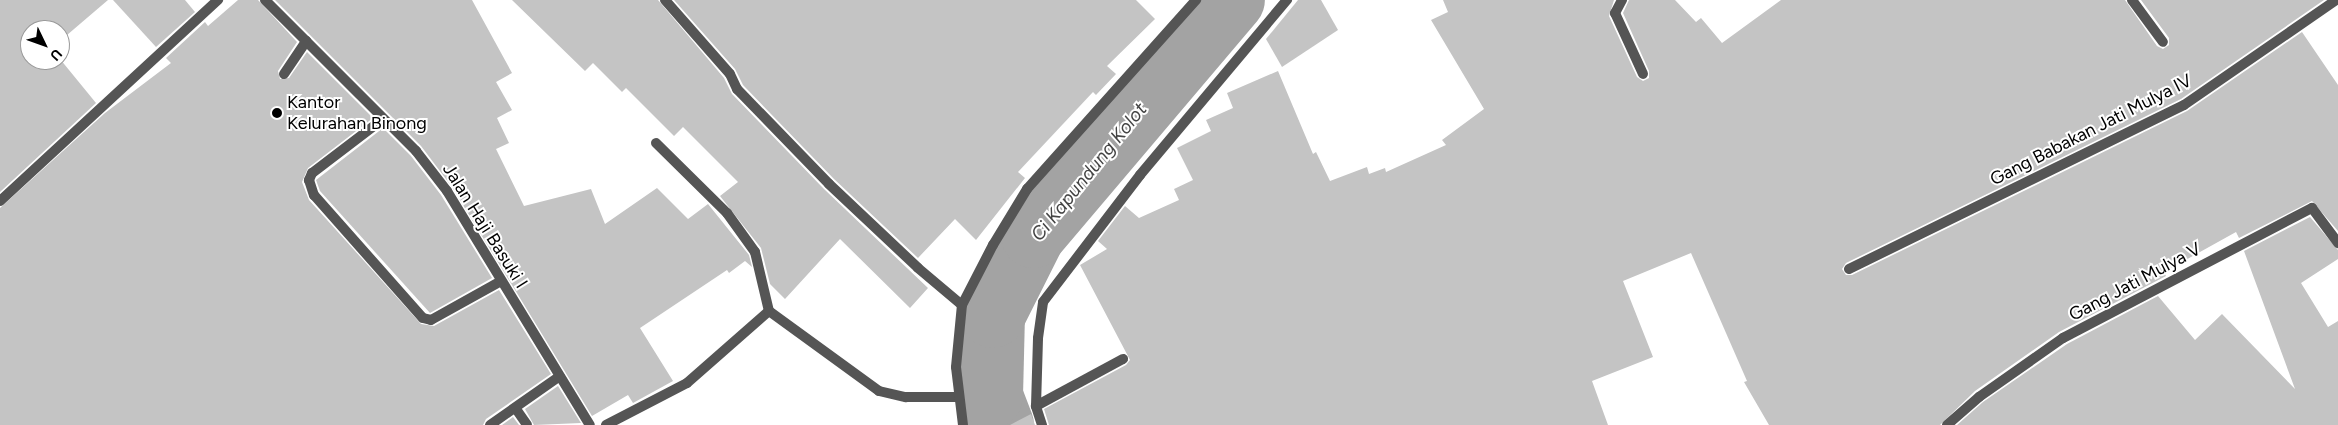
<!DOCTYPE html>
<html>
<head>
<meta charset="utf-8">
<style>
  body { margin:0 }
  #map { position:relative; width:2338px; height:425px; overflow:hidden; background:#fff; font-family:Figtree,sans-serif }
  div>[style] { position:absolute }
  .river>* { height:64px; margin:-32px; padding:0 32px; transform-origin:32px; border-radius:32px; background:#a3a3a3 }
  .building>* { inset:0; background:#c4c4c4 }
  .service>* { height:10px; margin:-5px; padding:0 5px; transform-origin:5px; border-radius:5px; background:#555 }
  .minor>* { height:10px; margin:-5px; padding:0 5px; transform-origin:5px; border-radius:5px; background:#555 }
  .dots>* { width:14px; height:14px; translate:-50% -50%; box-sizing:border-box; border:2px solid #fff; border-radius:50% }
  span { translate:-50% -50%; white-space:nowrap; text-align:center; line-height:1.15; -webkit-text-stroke:4px #fff; paint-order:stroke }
  .poi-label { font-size:18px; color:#000 }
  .left { translate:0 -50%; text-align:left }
  .street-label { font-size:18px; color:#000 }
  .water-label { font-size:19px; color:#444; font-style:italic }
  .north { position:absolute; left:20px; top:20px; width:50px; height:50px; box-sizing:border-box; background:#fff; border:1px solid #999; border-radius:50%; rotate:132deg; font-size:14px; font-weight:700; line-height:20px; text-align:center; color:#000 }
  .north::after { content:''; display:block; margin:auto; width:18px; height:22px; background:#000; clip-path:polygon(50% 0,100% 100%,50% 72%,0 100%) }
</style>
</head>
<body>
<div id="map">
  <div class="river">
    <div style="left:1002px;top:425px;width:31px;rotate:-111deg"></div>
    <div style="left:991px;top:396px;width:80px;rotate:-88.6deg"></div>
    <div style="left:993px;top:316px;width:89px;rotate:-63.4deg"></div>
    <div style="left:1033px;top:236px;width:309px;rotate:-49.7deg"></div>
  </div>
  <div class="building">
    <div style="clip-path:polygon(0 0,108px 0,60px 41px,60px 30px,30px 30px,30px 60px,60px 59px,96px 103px,0 192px)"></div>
    <div style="clip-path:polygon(113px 0,185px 0,195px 12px,156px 47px)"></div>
    <div style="clip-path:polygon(238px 0,258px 0,297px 42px,278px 71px,280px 79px,289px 78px,307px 52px,373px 118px,308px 168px,302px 182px,309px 200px,421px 324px,434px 326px,499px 290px,551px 374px,486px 419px,483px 425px,0 425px,0 208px,105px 113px,171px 63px,166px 58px,205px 22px,208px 26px)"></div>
    <div style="clip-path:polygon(275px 0,472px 0,512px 73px,496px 82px,512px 110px,497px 118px,509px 143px,496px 149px,524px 206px,591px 189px,605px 224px,657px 188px,688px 219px,708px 204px,749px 255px,752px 267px,745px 261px,729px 273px,727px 270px,640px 328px,673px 381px,633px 403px,628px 395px,592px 416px,452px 187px,421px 146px)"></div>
    <div style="clip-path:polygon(512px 0,658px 0,724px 78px,732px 94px,824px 189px,928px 288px,910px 308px,840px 239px,785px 299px,770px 284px,761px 248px,720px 196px,738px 182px,683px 127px,674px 136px,626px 88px,622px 92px,593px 63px,585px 71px)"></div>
    <div style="clip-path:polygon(674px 0,1136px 0,1155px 19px,1107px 66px,1116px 74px,1096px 95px,1093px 92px,1018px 172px,1025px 178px,976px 240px,955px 219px,918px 258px,834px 179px,743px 85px,735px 69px)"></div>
    <div style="clip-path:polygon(1298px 0,1321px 0,1338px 30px,1282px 67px,1266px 39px)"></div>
    <div style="clip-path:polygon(1443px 0,1614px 0,1609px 16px,1637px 77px,1643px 81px,1649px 78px,1649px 71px,1623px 13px,1629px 0,1675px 0,1696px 22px,1701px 18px,1722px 43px,1781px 0,2125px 0,2157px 46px,2163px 49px,2169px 45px,2169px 38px,2141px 0,2324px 0,2181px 99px,1846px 263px,1842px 269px,1846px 275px,1852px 275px,2187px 111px,2302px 32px,2338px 85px,2338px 231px,2312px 201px,2239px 238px,2236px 232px,2164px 272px,2166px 276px,2059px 332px,1975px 391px,1940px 425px,1769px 425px,1744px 382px,1747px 381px,1691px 253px,1623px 281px,1653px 357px,1592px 381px,1608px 425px,1049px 425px,1044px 409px,1126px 365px,1130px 360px,1080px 265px,1107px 249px,1098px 241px,1125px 206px,1139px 218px,1179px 200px,1174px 189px,1193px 180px,1177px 148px,1211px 131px,1206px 120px,1233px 108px,1227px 93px,1278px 71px,1313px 154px,1316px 152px,1330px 181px,1367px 167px,1369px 174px,1385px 168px,1386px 172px,1446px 145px,1442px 140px,1484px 109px,1431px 20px,1448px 12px)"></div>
    <div style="clip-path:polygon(383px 128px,411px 156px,441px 195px,492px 278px,430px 313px,320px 191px,316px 180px)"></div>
    <div style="clip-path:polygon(2310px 217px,2338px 250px,2338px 259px,2301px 283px,2328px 327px,2338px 321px,2338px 425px,1957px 425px,1983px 402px,2067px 344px,2158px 296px,2195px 340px,2222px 314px,2295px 389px,2244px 251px)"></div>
    <div style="clip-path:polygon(558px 386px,581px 423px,534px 425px,525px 409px)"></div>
    <div style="clip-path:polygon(1031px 414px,1035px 425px,1010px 425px)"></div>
    <div style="clip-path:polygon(513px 417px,519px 425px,502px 425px)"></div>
  </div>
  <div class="service">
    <div style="left:284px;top:74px;width:40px;rotate:-56deg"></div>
    <div style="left:606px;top:425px;width:91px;rotate:-27.4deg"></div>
    <div style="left:687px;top:383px;width:109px;rotate:-41.3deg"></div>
  </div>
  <div class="minor">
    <div style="left:265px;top:0;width:214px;rotate:45deg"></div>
    <div style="left:416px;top:151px;width:51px;rotate:52.2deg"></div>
    <div style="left:447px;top:191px;width:274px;rotate:58.6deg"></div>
    <div style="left:665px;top:0;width:98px;rotate:48.7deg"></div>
    <div style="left:730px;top:74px;width:17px;rotate:65deg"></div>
    <div style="left:737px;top:89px;width:132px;rotate:45.9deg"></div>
    <div style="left:829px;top:184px;width:122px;rotate:43.3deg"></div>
    <div style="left:918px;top:268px;width:57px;rotate:40.1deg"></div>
    <div style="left:1622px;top:0;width:15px;rotate:118deg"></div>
    <div style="left:1615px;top:13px;width:67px;rotate:65.3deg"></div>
    <div style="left:2132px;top:0;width:52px;rotate:53.6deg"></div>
    <div style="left:383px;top:119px;width:89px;rotate:142.7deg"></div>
    <div style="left:312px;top:173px;width:8px;rotate:113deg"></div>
    <div style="left:309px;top:180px;width:16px;rotate:72deg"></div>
    <div style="left:314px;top:195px;width:164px;rotate:48.5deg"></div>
    <div style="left:423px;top:318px;width:8px;rotate:14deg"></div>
    <div style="left:431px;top:320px;width:80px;rotate:-29.1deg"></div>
    <div style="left:656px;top:143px;width:100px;rotate:44.6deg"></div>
    <div style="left:727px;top:213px;width:48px;rotate:54.3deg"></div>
    <div style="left:755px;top:252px;width:61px;rotate:76.7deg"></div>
    <div style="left:769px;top:311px;width:136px;rotate:36deg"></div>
    <div style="left:879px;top:391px;width:28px;rotate:13deg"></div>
    <div style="left:906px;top:397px;width:52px"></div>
    <div style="left:0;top:201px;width:297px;rotate:-42.7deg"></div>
    <div style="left:1849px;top:269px;width:373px;rotate:-26.1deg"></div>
    <div style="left:2184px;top:105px;width:185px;rotate:-34.6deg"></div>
    <div style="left:1036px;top:406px;width:99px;rotate:-28.4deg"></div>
    <div style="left:516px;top:409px;width:19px;rotate:55deg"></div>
    <div style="left:490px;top:425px;width:85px;rotate:-35deg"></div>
    <div style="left:963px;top:425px;width:58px;rotate:-96.9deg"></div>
    <div style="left:956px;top:367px;width:62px;rotate:-84.5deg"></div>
    <div style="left:962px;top:305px;width:68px;rotate:-62.7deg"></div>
    <div style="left:993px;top:245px;width:66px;rotate:-58.7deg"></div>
    <div style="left:1027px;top:189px;width:254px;rotate:-48.2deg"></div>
    <div style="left:1042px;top:425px;width:20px;rotate:-108deg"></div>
    <div style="left:1036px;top:406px;width:68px;rotate:-88.3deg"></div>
    <div style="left:1038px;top:338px;width:36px;rotate:-82deg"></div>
    <div style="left:1043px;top:302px;width:160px;rotate:-52.6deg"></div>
    <div style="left:1140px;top:175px;width:229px;rotate:-50deg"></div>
    <div style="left:1947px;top:425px;width:43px;rotate:-41.2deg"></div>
    <div style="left:1979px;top:397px;width:103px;rotate:-35.1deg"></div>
    <div style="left:2063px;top:338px;width:281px;rotate:-27.6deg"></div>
    <div style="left:2312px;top:208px;width:44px;rotate:53.4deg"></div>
  </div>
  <div class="dots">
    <div style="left:277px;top:113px;background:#000"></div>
  </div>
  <div class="poi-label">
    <span class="left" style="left:287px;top:113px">Kantor<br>Kelurahan Binong</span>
  </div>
  <div class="street-label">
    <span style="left:2091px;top:130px;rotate:-27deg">Gang Babakan Jati Mulya IV</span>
    <span style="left:485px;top:226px;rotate:58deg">Jalan Haji Basuki I</span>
    <span style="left:2135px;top:282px;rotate:-28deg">Gang Jati Mulya V</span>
  </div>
  <div class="water-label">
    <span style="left:1089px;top:172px;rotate:-51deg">Ci Kapundung Kolot</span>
  </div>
  <div class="north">U</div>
</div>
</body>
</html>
